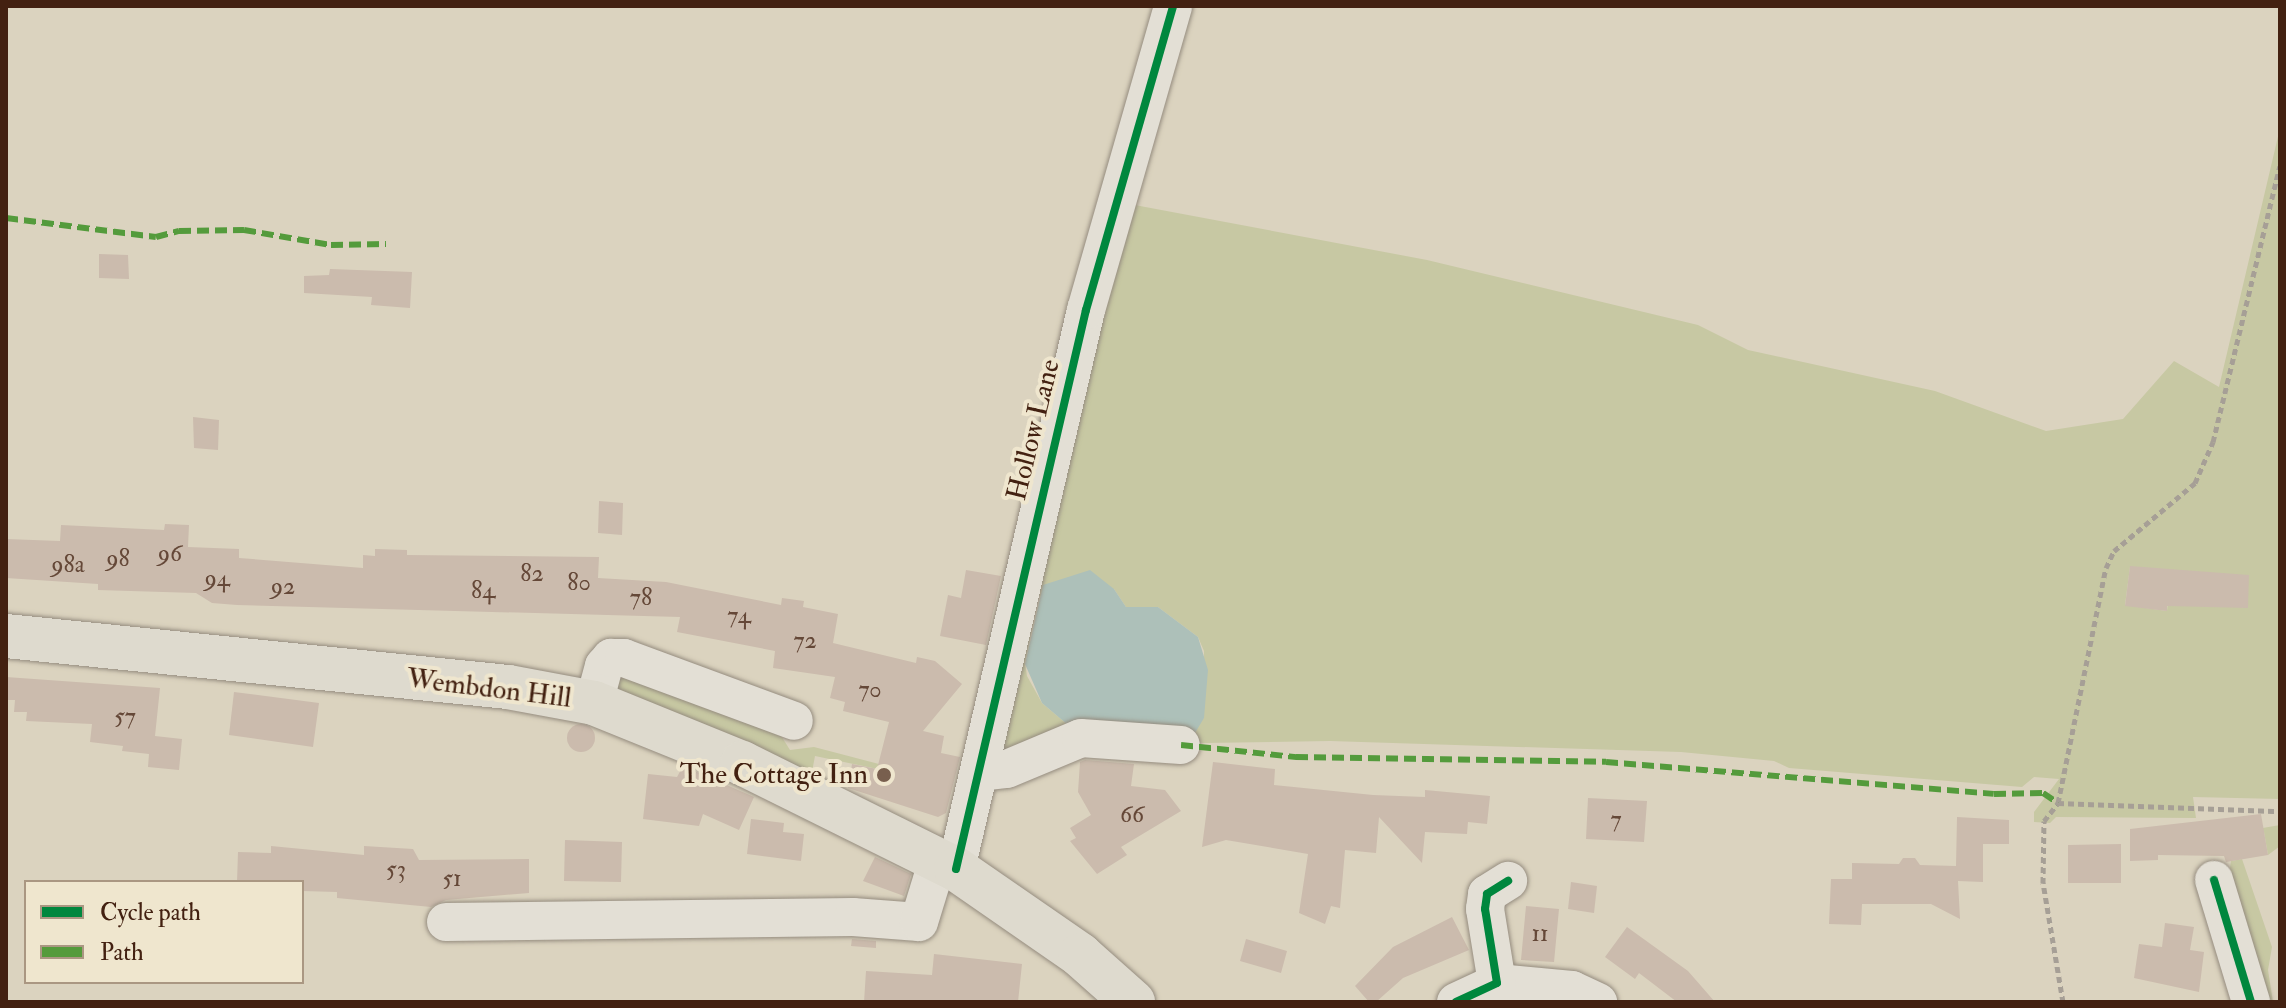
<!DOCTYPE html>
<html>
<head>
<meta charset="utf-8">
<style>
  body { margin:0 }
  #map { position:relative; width:2286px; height:1008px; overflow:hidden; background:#dbd3bf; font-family:"IM FELL Double Pica",serif }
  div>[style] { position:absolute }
  .green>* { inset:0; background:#c7c8a3 }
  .water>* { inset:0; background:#adc0b9 }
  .building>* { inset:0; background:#cbbbad }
  .round { border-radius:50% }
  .path>* { height:5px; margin-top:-2.5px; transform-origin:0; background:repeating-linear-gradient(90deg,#a69f96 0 6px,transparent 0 10px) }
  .roads { filter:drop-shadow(0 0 2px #958c7f) drop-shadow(0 0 2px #958c7f) }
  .minor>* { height:38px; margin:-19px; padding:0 19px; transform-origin:19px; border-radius:19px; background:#e3dfd5 }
  .major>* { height:44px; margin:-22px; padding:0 22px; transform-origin:22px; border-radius:22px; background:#dedace }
  .quiet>* { height:6px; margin-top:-3px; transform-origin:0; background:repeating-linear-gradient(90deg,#549b3c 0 12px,transparent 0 18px) }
  .cycleway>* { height:8px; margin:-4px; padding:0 4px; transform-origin:4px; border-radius:4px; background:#00873e }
  .dots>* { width:22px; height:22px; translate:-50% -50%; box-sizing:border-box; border:4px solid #efe6ce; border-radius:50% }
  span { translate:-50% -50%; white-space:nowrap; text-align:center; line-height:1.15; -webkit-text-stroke:8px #efe6ce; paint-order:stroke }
  .number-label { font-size:24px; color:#654838 }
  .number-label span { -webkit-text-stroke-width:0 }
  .street-label { font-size:28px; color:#432111 }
  .poi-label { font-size:28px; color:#432111 }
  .right { translate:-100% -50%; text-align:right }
  .frame { position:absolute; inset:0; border:8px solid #432111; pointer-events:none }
  .legend { position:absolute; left:24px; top:880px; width:280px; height:104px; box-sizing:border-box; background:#efe6ce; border:2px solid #aa9782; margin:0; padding:10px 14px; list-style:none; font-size:24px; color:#432111 }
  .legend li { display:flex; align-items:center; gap:16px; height:40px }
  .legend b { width:40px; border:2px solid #aa9782 }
</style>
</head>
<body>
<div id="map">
  <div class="green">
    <div style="clip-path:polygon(evenodd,2280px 128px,2280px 799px,2193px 797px,2196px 818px,2056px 817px,2050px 823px,2034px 822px,2034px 812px,2059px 779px,2034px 777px,2022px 787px,1789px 768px,1774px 761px,1681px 752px,1330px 741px,1203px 743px,1160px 737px,1204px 718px,1204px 651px,1198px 637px,1158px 607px,1126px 607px,1114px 589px,1039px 596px,1025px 663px,1027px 676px,1042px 703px,1075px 731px,1001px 761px,1000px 743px,1124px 203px,1427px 260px,1698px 325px,1748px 350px,1935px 391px,2046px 431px,2123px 419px,2174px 361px,2219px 387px,2280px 128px,2130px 567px,2171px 571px,2167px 611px,2125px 605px,2130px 567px)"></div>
    <div style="clip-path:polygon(616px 668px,775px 726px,790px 750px,814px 747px,898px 769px,897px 773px,815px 756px,811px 777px,614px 692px)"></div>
    <div style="clip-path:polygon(2280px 825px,2280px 846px,2268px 855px,2264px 832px,2257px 829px)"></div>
    <div style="clip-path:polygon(2242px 859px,2272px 947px,2268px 970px,2273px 1002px,2263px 1002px,2229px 875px,2231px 861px)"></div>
  </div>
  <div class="water">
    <div style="clip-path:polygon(1090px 570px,1114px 589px,1126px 607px,1158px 607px,1198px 637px,1208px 670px,1204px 718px,1195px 733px,1180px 737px,1075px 731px,1042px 703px,1025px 664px,1043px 585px)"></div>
  </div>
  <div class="building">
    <div style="clip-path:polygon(99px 254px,128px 255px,129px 279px,99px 278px)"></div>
    <div style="clip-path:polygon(330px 269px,412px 272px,410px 308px,371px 305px,372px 297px,304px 293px,304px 276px,329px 275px)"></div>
    <div style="clip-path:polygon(193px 417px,219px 420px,218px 450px,194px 448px)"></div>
    <div style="clip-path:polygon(599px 501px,623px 503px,622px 535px,598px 533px)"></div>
    <div style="clip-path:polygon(165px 524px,189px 525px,188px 547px,239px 549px,239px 558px,363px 568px,363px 555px,375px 556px,375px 549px,407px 550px,407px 555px,599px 557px,598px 578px,666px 582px,781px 605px,782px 598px,804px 601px,803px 607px,838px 614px,833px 643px,916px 663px,917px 657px,935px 661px,962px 684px,923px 731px,944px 736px,941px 753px,960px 757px,946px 813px,938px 817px,848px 788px,852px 764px,877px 769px,889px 722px,843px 711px,845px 702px,830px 698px,835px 677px,773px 668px,775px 651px,677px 632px,680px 617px,237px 605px,212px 603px,196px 593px,98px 590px,98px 584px,6px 578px,6px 539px,60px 541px,61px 525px,164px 530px)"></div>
    <div style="clip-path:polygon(2130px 566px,2249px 575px,2248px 608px,2167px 606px,2167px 611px,2125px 606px)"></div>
    <div style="clip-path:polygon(966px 570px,1001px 576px,986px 645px,940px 636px,948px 595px,961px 598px)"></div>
    <div style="clip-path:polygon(6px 677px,160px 688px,155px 736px,182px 739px,179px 770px,148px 767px,149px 754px,122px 751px,123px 746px,90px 742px,92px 724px,26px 721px,27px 712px,14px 712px,15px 700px,6px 700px)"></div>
    <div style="clip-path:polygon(234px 692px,319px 703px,313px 747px,229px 735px)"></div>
    <div class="round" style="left:567px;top:724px;width:28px;height:28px"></div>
    <div style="clip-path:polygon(1085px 760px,1134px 764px,1131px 786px,1165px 790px,1181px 811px,1121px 847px,1127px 855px,1097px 874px,1070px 841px,1076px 838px,1070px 828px,1091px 815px,1078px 792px,1080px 762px)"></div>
    <div style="clip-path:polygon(1213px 762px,1275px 769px,1274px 785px,1373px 795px,1425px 797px,1425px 790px,1490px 796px,1487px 824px,1468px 822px,1467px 834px,1425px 832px,1422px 863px,1379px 817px,1376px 853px,1345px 850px,1340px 908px,1331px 906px,1325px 924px,1299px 913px,1308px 854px,1226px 840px,1202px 847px)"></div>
    <div style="clip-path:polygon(683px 766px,754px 797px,739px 830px,703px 814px,699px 826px,643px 819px,648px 774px,677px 777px)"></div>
    <div style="clip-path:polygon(1588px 798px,1647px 801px,1644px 842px,1586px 839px)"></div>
    <div style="clip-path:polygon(2261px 814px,2268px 855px,2226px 862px,2224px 856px,2158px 855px,2158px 860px,2130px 861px,2130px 829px)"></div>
    <div style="clip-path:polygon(1957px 817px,2009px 820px,2009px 844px,1983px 844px,1983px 882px,1958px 881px,1960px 919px,1931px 904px,1862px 904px,1861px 925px,1829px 924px,1831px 879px,1852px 879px,1852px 863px,1899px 864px,1903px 858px,1915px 858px,1920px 865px,1956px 866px)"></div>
    <div style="clip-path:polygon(751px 819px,784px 823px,783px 832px,804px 834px,801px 861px,747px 854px)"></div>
    <div style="clip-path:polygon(565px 840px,622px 842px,621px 882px,564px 881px)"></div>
    <div style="clip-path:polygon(2121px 844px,2121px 883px,2068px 883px,2068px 845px)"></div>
    <div style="clip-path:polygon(271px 846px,364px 855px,364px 846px,413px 849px,419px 860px,529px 859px,529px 893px,446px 900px,431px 907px,337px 898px,337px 892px,302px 891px,302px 882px,237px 882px,238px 852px,271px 853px)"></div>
    <div style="clip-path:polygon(875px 857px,911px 874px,904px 896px,863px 881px)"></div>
    <div style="clip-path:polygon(1571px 882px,1597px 886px,1594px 913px,1568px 909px)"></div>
    <div style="clip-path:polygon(1526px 906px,1559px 909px,1554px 962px,1521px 960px)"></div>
    <div style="clip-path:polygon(1452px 917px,1469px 950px,1403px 978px,1376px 1002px,1369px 1002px,1355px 986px,1393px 947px)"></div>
    <div style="clip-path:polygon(2165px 923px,2194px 927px,2190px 950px,2204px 952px,2199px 992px,2134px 978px,2139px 944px,2162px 947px)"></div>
    <div style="clip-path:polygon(1627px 927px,1688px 971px,1715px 1002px,1677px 1002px,1639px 973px,1635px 979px,1605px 957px)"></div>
    <div style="clip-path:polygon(852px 939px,876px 941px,876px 948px,851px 946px)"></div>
    <div style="clip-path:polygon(1246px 939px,1287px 951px,1281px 973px,1240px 961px)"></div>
    <div style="clip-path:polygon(934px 954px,1022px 964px,1018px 1002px,864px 1002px,866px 971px,932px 975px)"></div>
  </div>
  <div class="path">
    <div style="left:2058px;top:803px;width:222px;rotate:2.1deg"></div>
    <div style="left:2063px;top:1002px;width:121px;rotate:-99.5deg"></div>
    <div style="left:2043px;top:883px;width:62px;rotate:-89.1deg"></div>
    <div style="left:2044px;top:821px;width:23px;rotate:-52deg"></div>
    <div style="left:2058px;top:803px;width:240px;rotate:-78.5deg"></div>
    <div style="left:2106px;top:568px;width:19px;rotate:-65deg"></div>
    <div style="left:2114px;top:551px;width:106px;rotate:-40deg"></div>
    <div style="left:2195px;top:483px;width:45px;rotate:-66.3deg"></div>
    <div style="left:2213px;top:442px;width:284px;rotate:-76.4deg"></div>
  </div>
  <div class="roads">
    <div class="minor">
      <div style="left:594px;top:703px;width:38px;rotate:-75deg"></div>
      <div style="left:604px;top:666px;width:11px;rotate:-49deg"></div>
      <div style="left:611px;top:658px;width:13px"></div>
      <div style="left:624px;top:658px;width:181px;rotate:20.3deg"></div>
      <div style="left:981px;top:772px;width:26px;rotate:-7deg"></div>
      <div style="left:1007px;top:769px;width:80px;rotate:-22.7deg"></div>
      <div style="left:1081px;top:738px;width:100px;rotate:4deg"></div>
      <div style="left:956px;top:869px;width:574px;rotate:-76.91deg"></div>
      <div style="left:1086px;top:310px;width:316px;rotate:-74deg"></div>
      <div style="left:2214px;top:880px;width:127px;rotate:73.1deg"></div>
      <div style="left:446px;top:922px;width:407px;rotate:-0.7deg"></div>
      <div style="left:853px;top:917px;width:66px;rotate:4.3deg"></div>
      <div style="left:919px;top:922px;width:65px;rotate:-73deg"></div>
      <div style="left:1497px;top:983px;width:75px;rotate:5.3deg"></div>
      <div style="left:1572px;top:990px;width:29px;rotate:25deg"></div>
      <div style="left:1456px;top:1002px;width:45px;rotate:-24.9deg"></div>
      <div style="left:1497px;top:983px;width:75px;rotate:-99.2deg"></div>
      <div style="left:1485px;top:909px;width:15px;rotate:-82deg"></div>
      <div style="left:1487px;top:894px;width:25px;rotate:-32deg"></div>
    </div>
    <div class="major">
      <div style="left:6px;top:636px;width:505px;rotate:5.8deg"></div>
      <div style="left:508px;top:687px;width:87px;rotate:10.5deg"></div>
      <div style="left:594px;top:703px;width:160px;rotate:22.1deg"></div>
      <div style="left:742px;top:763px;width:239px;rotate:26.4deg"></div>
      <div style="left:956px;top:869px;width:151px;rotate:34.7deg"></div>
      <div style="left:1080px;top:955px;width:71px;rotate:41.6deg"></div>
    </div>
  </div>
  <div class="quiet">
    <div style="left:6px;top:218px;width:151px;rotate:7.2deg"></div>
    <div style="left:156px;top:237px;width:24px;rotate:-15deg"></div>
    <div style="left:179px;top:231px;width:65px;rotate:-0.9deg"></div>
    <div style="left:244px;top:230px;width:88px;rotate:9.8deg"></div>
    <div style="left:331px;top:245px;width:55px;rotate:-1deg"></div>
    <div style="left:1181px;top:745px;width:116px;rotate:6deg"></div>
    <div style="left:1296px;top:757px;width:310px;rotate:0.9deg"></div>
    <div style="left:1606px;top:762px;width:389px;rotate:4.7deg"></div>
    <div style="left:1994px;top:794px;width:49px;rotate:-1.2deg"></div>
    <div style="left:2043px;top:793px;width:18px;rotate:34deg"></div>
  </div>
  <div class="cycleway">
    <div style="left:956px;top:869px;width:574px;rotate:-76.91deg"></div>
    <div style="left:1086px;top:310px;width:316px;rotate:-74deg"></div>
    <div style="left:2214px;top:880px;width:127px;rotate:73.1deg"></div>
    <div style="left:1456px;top:1002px;width:45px;rotate:-24.9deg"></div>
    <div style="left:1497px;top:983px;width:75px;rotate:-99.2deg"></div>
    <div style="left:1485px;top:909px;width:15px;rotate:-82deg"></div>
    <div style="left:1487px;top:894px;width:25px;rotate:-32deg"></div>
  </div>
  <div class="dots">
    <div style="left:884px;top:775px;background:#785f4e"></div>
  </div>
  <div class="number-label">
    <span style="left:170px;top:554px">96</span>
    <span style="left:118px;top:559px">98</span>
    <span style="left:68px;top:565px">98a</span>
    <span style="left:532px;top:574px">82</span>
    <span style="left:217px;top:579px">94</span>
    <span style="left:579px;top:583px">80</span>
    <span style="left:283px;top:587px">92</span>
    <span style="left:483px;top:591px">84</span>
    <span style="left:641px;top:598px">78</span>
    <span style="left:739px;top:616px">74</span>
    <span style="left:805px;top:641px">72</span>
    <span style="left:870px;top:690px">70</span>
    <span style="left:125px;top:717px">57</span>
    <span style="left:1132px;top:815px">66</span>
    <span style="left:1616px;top:820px">7</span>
    <span style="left:396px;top:870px">53</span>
    <span style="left:452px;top:879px">51</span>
    <span style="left:1540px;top:934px">11</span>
  </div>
  <div class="street-label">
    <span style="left:1034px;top:430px;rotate:-76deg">Hollow Lane</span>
    <span style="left:489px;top:689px;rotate:7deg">Wembdon Hill</span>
  </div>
  <div class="poi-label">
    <span class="right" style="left:868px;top:775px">The Cottage Inn</span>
  </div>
  <div class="frame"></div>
  <ul class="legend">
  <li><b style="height:10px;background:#00873e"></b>Cycle path</li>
  <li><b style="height:10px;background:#549b3c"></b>Path</li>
  </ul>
</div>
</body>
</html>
